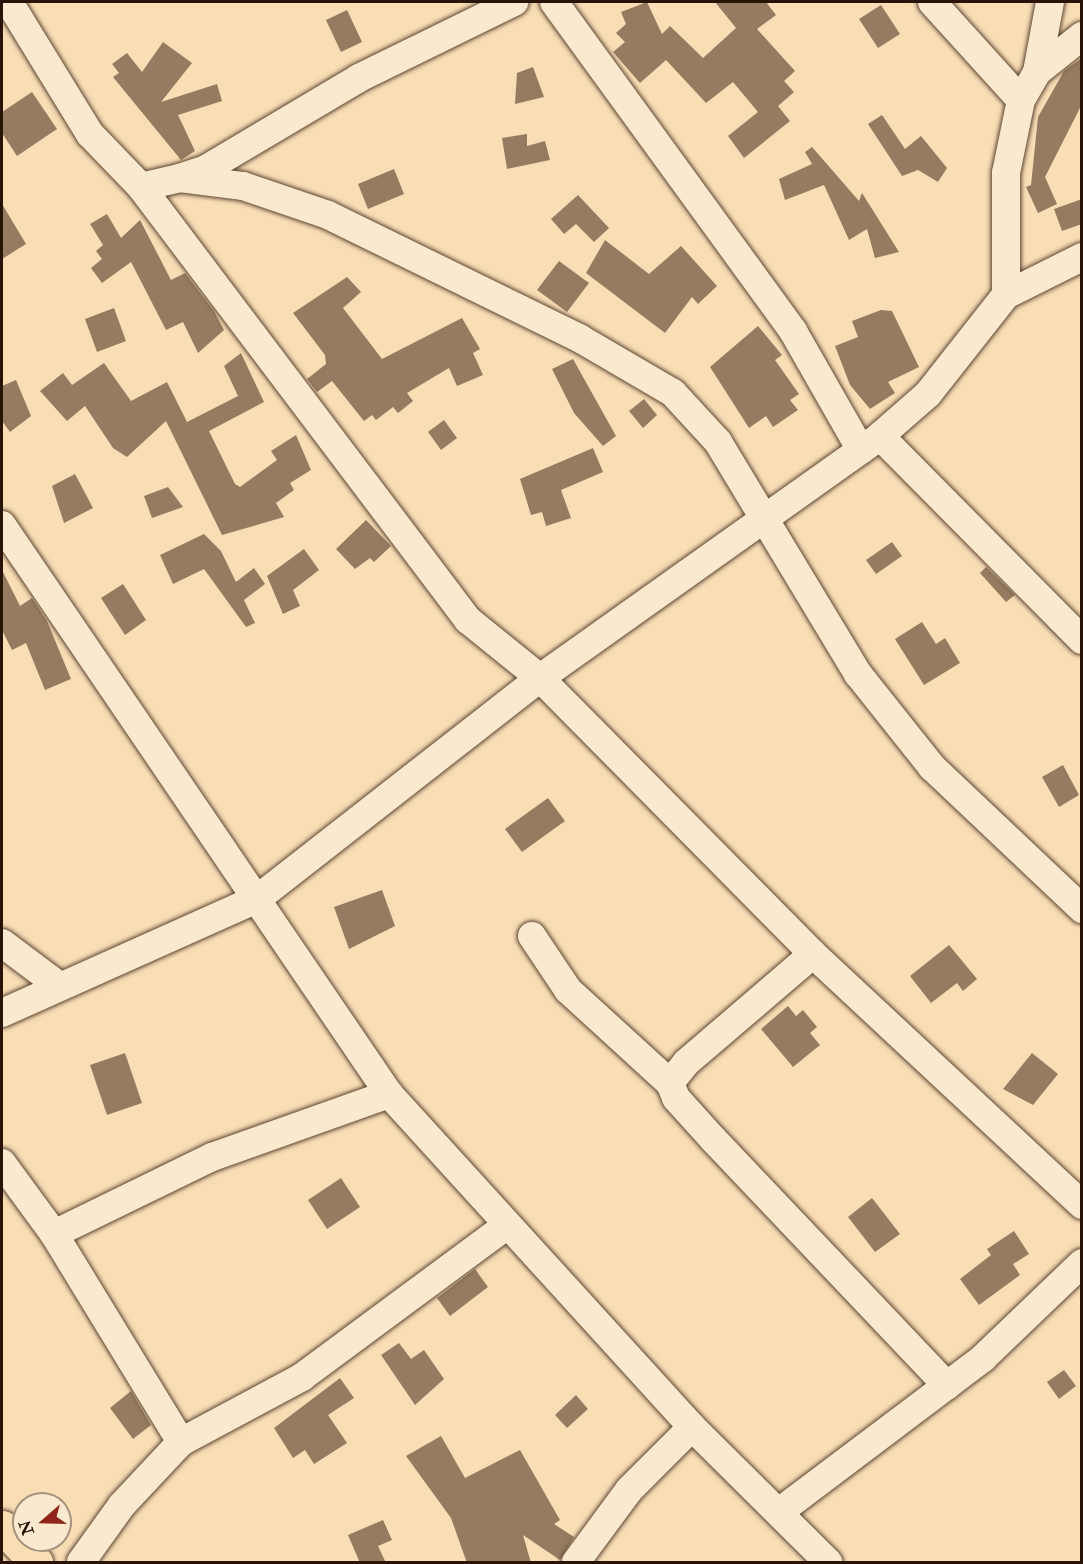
<!DOCTYPE html>
<html>
<head>
<meta charset="utf-8">
<style>
  body { margin:0 }
  #map { position:relative; width:1083px; height:1564px; overflow:hidden; background:#f8ddb5; font-family:"IM FELL Double Pica",serif }
  div>[style] { position:absolute }
  .building>* { inset:0; background:#957c61 }
  .roads { filter:drop-shadow(0 0 2px #5d4532) drop-shadow(0 0 2px #5d4532) }
  .minor>* { height:28px; margin:-14px; padding:0 14px; transform-origin:14px; border-radius:14px; background:#fae9cf }
  .major>* { height:33px; margin:-16.5px; padding:0 16.5px; transform-origin:16.5px; border-radius:16.5px; background:#f8ddb5 }
  span { translate:-50% -50%; white-space:nowrap; text-align:center; line-height:1.15; -webkit-text-stroke:4.5px #fae9cf; paint-order:stroke }
  .frame { position:absolute; inset:0; border:3px solid #291206; pointer-events:none }
  .north { position:absolute; left:12px; top:1492px; width:60px; height:60px; box-sizing:border-box; background:#fae9cf; border:2px solid #a6937f; border-radius:50%; rotate:250deg; font-size:16px; font-weight:700; line-height:24px; text-align:center; color:#291206 }
  .north::after { content:''; display:block; margin:auto; width:21px; height:27px; background:#8f2418; clip-path:polygon(50% 0,100% 100%,50% 72%,0 100%) }
</style>
</head>
<body>
<div id="map">
  <div class="building">
    <div style="clip-path:polygon(647px 2px,662px 34px,670px 26px,703px 58px,736px 28px,715px 2px,766px 2px,776px 15px,757px 29px,795px 71px,784px 81px,794px 92px,778px 106px,790px 121px,744px 158px,728px 136px,758px 112px,733px 82px,706px 103px,666px 60px,640px 83px,613px 52px,625px 42px,616px 33px,626px 24px,621px 12px)"></div>
    <div style="clip-path:polygon(881px 5px,900px 34px,878px 48px,859px 19px)"></div>
    <div style="clip-path:polygon(347px 10px,362px 42px,341px 52px,326px 20px)"></div>
    <div style="clip-path:polygon(163px 42px,192px 63px,161px 102px,217px 84px,222px 101px,178px 115px,195px 151px,181px 160px,113px 77px,119px 73px,112px 64px,127px 53px,142px 72px)"></div>
    <div style="clip-path:polygon(1082px 58px,1082px 104px,1045px 177px,1057px 204px,1038px 213px,1026px 187px,1031px 185px,1038px 117px,1064px 71px)"></div>
    <div style="clip-path:polygon(533px 67px,544px 97px,515px 104px,517px 73px)"></div>
    <div style="clip-path:polygon(32px 92px,57px 129px,17px 156px,2px 133px,2px 112px)"></div>
    <div style="clip-path:polygon(882px 115px,905px 149px,921px 136px,947px 168px,938px 182px,918px 170px,902px 176px,868px 124px)"></div>
    <div style="clip-path:polygon(527px 134px,527px 146px,545px 141px,550px 160px,507px 169px,502px 138px)"></div>
    <div style="clip-path:polygon(812px 147px,859px 201px,862px 193px,899px 252px,875px 258px,867px 229px,849px 240px,824px 185px,785px 200px,779px 179px,812px 164px,805px 152px)"></div>
    <div style="clip-path:polygon(394px 169px,404px 194px,368px 209px,358px 184px)"></div>
    <div style="clip-path:polygon(578px 195px,609px 228px,594px 242px,576px 224px,564px 234px,551px 219px)"></div>
    <div style="clip-path:polygon(1082px 199px,1082px 224px,1062px 231px,1054px 209px)"></div>
    <div style="clip-path:polygon(2px 204px,26px 244px,2px 259px)"></div>
    <div style="clip-path:polygon(107px 214px,121px 238px,140px 220px,171px 280px,185px 273px,214px 311px,224px 330px,198px 353px,183px 322px,166px 330px,131px 262px,102px 283px,91px 268px,102px 259px,96px 251px,103px 245px,90px 224px)"></div>
    <div style="clip-path:polygon(605px 240px,649px 274px,681px 246px,717px 286px,698px 304px,692px 297px,665px 333px,586px 273px)"></div>
    <div style="clip-path:polygon(559px 261px,589px 283px,567px 312px,537px 290px)"></div>
    <div style="clip-path:polygon(347px 277px,361px 292px,343px 308px,382px 359px,462px 318px,480px 349px,473px 353px,483px 375px,457px 386px,449px 368px,407px 393px,413px 401px,398px 413px,393px 407px,376px 420px,372px 415px,364px 421px,332px 381px,317px 392px,307px 379px,326px 364px,325px 355px,293px 313px)"></div>
    <div style="clip-path:polygon(114px 308px,126px 341px,97px 352px,85px 319px)"></div>
    <div style="clip-path:polygon(881px 310px,892px 311px,919px 367px,888px 382px,895px 393px,870px 409px,850px 385px,835px 346px,858px 337px,852px 321px)"></div>
    <div style="clip-path:polygon(758px 326px,782px 355px,775px 360px,799px 394px,790px 400px,798px 410px,773px 427px,766px 416px,749px 428px,710px 367px)"></div>
    <div style="clip-path:polygon(241px 353px,264px 402px,209px 431px,235px 484px,240px 487px,277px 460px,271px 451px,296px 435px,311px 470px,290px 483px,294px 490px,276px 503px,284px 517px,222px 535px,166px 421px,127px 457px,113px 448px,85px 406px,67px 421px,40px 391px,63px 373px,72px 385px,104px 363px,131px 401px,167px 382px,187px 422px,238px 396px,224px 366px)"></div>
    <div style="clip-path:polygon(573px 359px,616px 436px,603px 446px,574px 413px,552px 369px)"></div>
    <div style="clip-path:polygon(16px 380px,31px 416px,10px 432px,2px 421px,2px 386px)"></div>
    <div style="clip-path:polygon(644px 399px,657px 415px,643px 428px,629px 411px)"></div>
    <div style="clip-path:polygon(444px 420px,457px 438px,441px 450px,428px 432px)"></div>
    <div style="clip-path:polygon(593px 448px,603px 472px,561px 490px,571px 518px,546px 526px,542px 512px,531px 515px,520px 479px)"></div>
    <div style="clip-path:polygon(75px 474px,93px 508px,64px 523px,52px 486px)"></div>
    <div style="clip-path:polygon(168px 487px,183px 507px,152px 518px,144px 496px)"></div>
    <div style="clip-path:polygon(366px 520px,391px 546px,374px 562px,370px 558px,355px 569px,336px 549px)"></div>
    <div style="clip-path:polygon(204px 534px,221px 551px,236px 582px,254px 568px,265px 584px,244px 600px,255px 623px,246px 627px,204px 569px,173px 584px,160px 555px)"></div>
    <div style="clip-path:polygon(892px 542px,902px 556px,876px 574px,866px 560px)"></div>
    <div style="clip-path:polygon(304px 549px,319px 570px,293px 590px,300px 606px,283px 614px,267px 576px)"></div>
    <div style="clip-path:polygon(986px 567px,1015px 595px,1006px 602px,980px 573px)"></div>
    <div style="clip-path:polygon(2px 570px,20px 606px,32px 598px,47px 621px,71px 679px,45px 690px,26px 643px,12px 650px,2px 630px)"></div>
    <div style="clip-path:polygon(123px 584px,146px 620px,125px 635px,101px 598px)"></div>
    <div style="clip-path:polygon(922px 622px,936px 644px,945px 638px,960px 663px,924px 685px,895px 639px)"></div>
    <div style="clip-path:polygon(1063px 765px,1079px 795px,1059px 807px,1042px 777px)"></div>
    <div style="clip-path:polygon(548px 798px,565px 821px,522px 852px,505px 829px)"></div>
    <div style="clip-path:polygon(382px 890px,395px 926px,349px 949px,334px 907px)"></div>
    <div style="clip-path:polygon(949px 945px,977px 979px,963px 991px,957px 983px,931px 1003px,910px 976px)"></div>
    <div style="clip-path:polygon(788px 1006px,796px 1016px,803px 1010px,817px 1027px,810px 1033px,820px 1045px,793px 1067px,761px 1029px)"></div>
    <div style="clip-path:polygon(125px 1053px,142px 1103px,107px 1115px,90px 1065px)"></div>
    <div style="clip-path:polygon(1032px 1053px,1058px 1074px,1033px 1105px,1003px 1089px)"></div>
    <div style="clip-path:polygon(341px 1178px,360px 1207px,327px 1229px,308px 1200px)"></div>
    <div style="clip-path:polygon(872px 1198px,900px 1234px,875px 1252px,848px 1217px)"></div>
    <div style="clip-path:polygon(1014px 1231px,1029px 1254px,1013px 1264px,1020px 1275px,979px 1305px,960px 1279px,991px 1255px,987px 1249px)"></div>
    <div style="clip-path:polygon(475px 1269px,488px 1287px,450px 1316px,437px 1298px)"></div>
    <div style="clip-path:polygon(399px 1343px,411px 1359px,424px 1350px,444px 1379px,415px 1405px,381px 1355px)"></div>
    <div style="clip-path:polygon(1064px 1370px,1076px 1386px,1059px 1399px,1047px 1382px)"></div>
    <div style="clip-path:polygon(340px 1378px,354px 1398px,328px 1415px,347px 1443px,314px 1464px,305px 1450px,293px 1458px,274px 1428px)"></div>
    <div style="clip-path:polygon(131px 1391px,151px 1425px,133px 1439px,110px 1408px)"></div>
    <div style="clip-path:polygon(576px 1395px,588px 1409px,567px 1428px,555px 1415px)"></div>
    <div style="clip-path:polygon(441px 1436px,465px 1478px,520px 1450px,560px 1520px,554px 1524px,574px 1537px,560px 1560px,523px 1535px,531px 1563px,467px 1563px,451px 1518px,406px 1456px)"></div>
    <div style="clip-path:polygon(383px 1520px,392px 1540px,378px 1546px,386px 1563px,360px 1563px,348px 1535px)"></div>
  </div>
  <div class="roads">
    <div class="minor">
      <div style="left:9px;top:2px;width:155px;rotate:58.5deg"></div>
      <div style="left:90px;top:134px;width:74px;rotate:46.1deg"></div>
      <div style="left:141px;top:187px;width:543px;rotate:52.94deg"></div>
      <div style="left:468px;top:620px;width:92px;rotate:38.9deg"></div>
      <div style="left:540px;top:678px;width:388px;rotate:45.3deg"></div>
      <div style="left:813px;top:954px;width:368px;rotate:43deg"></div>
      <div style="left:554px;top:2px;width:407px;rotate:54deg"></div>
      <div style="left:793px;top:331px;width:137px;rotate:60.3deg"></div>
      <div style="left:932px;top:2px;width:132px;rotate:47.8deg"></div>
      <div style="left:1037px;top:72px;width:71px;rotate:-79.5deg"></div>
      <div style="left:182px;top:177px;width:25px;rotate:-18deg"></div>
      <div style="left:206px;top:169px;width:178px;rotate:-30.7deg"></div>
      <div style="left:359px;top:78px;width:173px;rotate:-26.1deg"></div>
      <div style="left:141px;top:187px;width:40px;rotate:-13deg"></div>
      <div style="left:180px;top:178px;width:64px;rotate:7.2deg"></div>
      <div style="left:243px;top:186px;width:90px;rotate:18.8deg"></div>
      <div style="left:328px;top:215px;width:280px;rotate:26.1deg"></div>
      <div style="left:579px;top:338px;width:109px;rotate:30.3deg"></div>
      <div style="left:673px;top:393px;width:67px;rotate:47.4deg"></div>
      <div style="left:718px;top:442px;width:271px;rotate:58.9deg"></div>
      <div style="left:858px;top:674px;width:119px;rotate:51.5deg"></div>
      <div style="left:932px;top:767px;width:207px;rotate:43.4deg"></div>
      <div style="left:1006px;top:295px;width:122px;rotate:-90deg"></div>
      <div style="left:1006px;top:173px;width:75px;rotate:-78.4deg"></div>
      <div style="left:1021px;top:100px;width:32px;rotate:-60deg"></div>
      <div style="left:1037px;top:72px;width:58px;rotate:-38.7deg"></div>
      <div style="left:880px;top:436px;width:287px;rotate:45.3deg"></div>
      <div style="left:2px;top:525px;width:688px;rotate:55.78deg"></div>
      <div style="left:389px;top:1094px;width:450px;rotate:47.7deg"></div>
      <div style="left:692px;top:1427px;width:192px;rotate:44.8deg"></div>
      <div style="left:532px;top:936px;width:65px;rotate:56.3deg"></div>
      <div style="left:568px;top:990px;width:138px;rotate:42.4deg"></div>
      <div style="left:2px;top:943px;width:70px;rotate:36.9deg"></div>
      <div style="left:813px;top:954px;width:167px;rotate:139.4deg"></div>
      <div style="left:686px;top:1063px;width:26px;rotate:129deg"></div>
      <div style="left:670px;top:1083px;width:16px;rotate:68deg"></div>
      <div style="left:676px;top:1098px;width:55px;rotate:47.9deg"></div>
      <div style="left:713px;top:1139px;width:340px;rotate:46.5deg"></div>
      <div style="left:2px;top:1013px;width:279px;rotate:-24.1deg"></div>
      <div style="left:257px;top:899px;width:359px;rotate:-38deg"></div>
      <div style="left:540px;top:678px;width:417px;rotate:-35.4deg"></div>
      <div style="left:880px;top:436px;width:64px;rotate:-41.2deg"></div>
      <div style="left:928px;top:394px;width:126px;rotate:-51.8deg"></div>
      <div style="left:1006px;top:295px;width:85px;rotate:-26.6deg"></div>
      <div style="left:2px;top:1163px;width:88px;rotate:53.8deg"></div>
      <div style="left:54px;top:1234px;width:244px;rotate:58.6deg"></div>
      <div style="left:54px;top:1234px;width:176px;rotate:-26deg"></div>
      <div style="left:212px;top:1157px;width:188px;rotate:-19.6deg"></div>
      <div style="left:779px;top:1512px;width:256px;rotate:-37deg"></div>
      <div style="left:983px;top:1358px;width:137px;rotate:-43.8deg"></div>
      <div style="left:81px;top:1562px;width:70px;rotate:-54.3deg"></div>
      <div style="left:122px;top:1505px;width:86px;rotate:-46.9deg"></div>
      <div style="left:181px;top:1442px;width:137px;rotate:-28.2deg"></div>
      <div style="left:302px;top:1377px;width:254px;rotate:-36.5deg"></div>
      <div style="left:576px;top:1562px;width:89px;rotate:-53.6deg"></div>
      <div style="left:629px;top:1490px;width:89px;rotate:-45deg"></div>
    </div>
    <div class="major">
      <div style="left:2px;top:1527px;width:49px;rotate:45.8deg"></div>
    </div>
  </div>
  <div class="frame"></div>
  <div class="north">N</div>
</div>
</body>
</html>
